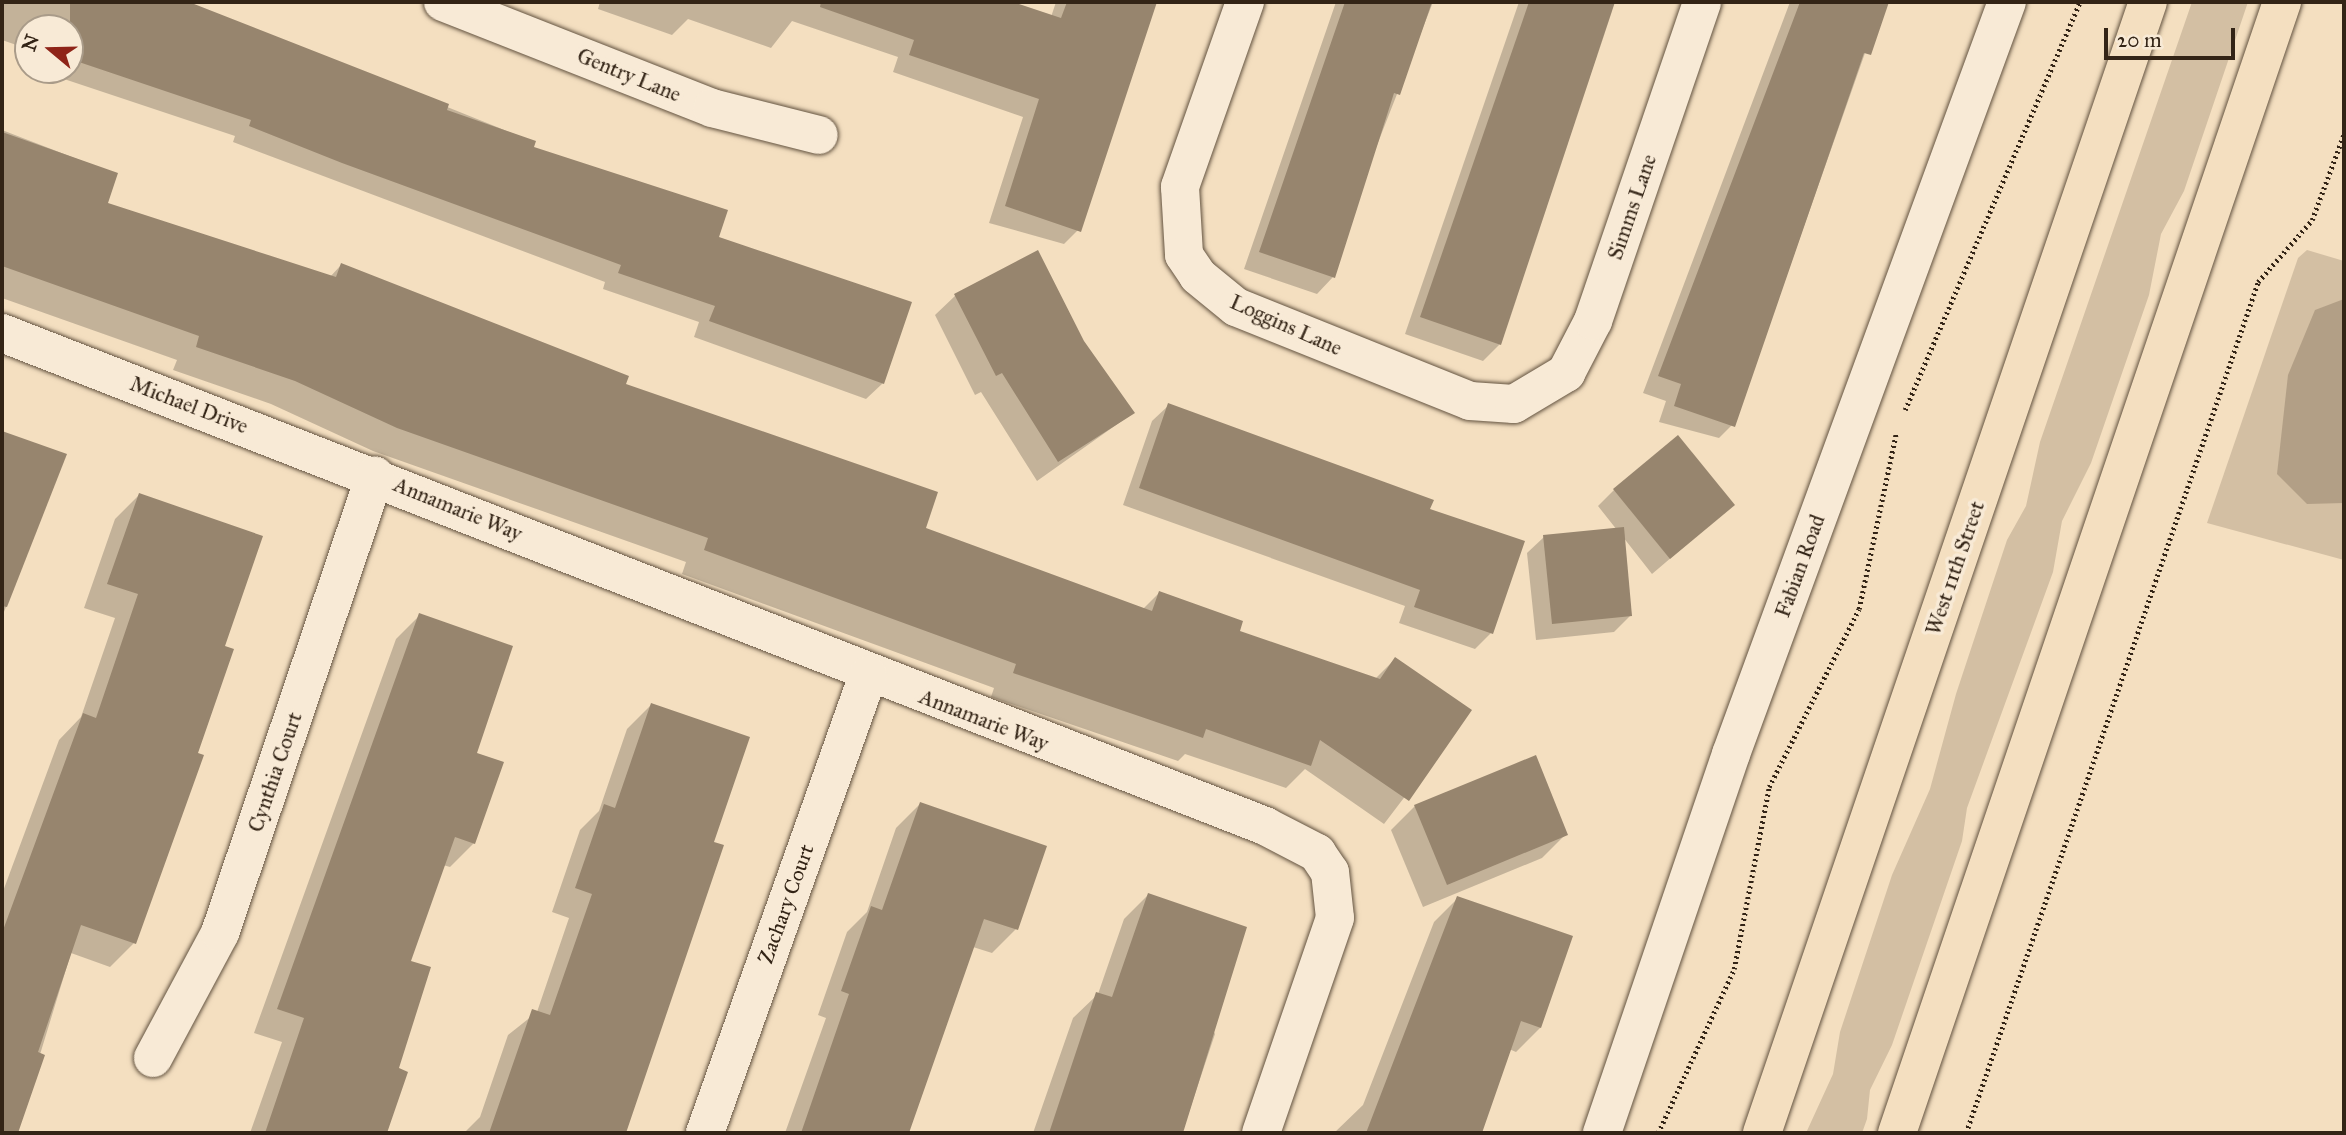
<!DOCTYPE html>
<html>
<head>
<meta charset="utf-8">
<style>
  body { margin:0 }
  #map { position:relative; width:2346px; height:1135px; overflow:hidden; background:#f4dfc0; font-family:"IM FELL Great Primer",serif }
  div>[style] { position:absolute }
  .green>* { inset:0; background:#d3bfa3 }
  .water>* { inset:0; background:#b29f86 }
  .shadow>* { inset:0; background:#0003 }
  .building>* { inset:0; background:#97856e }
  .path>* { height:4.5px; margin-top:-2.25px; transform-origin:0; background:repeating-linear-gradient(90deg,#332416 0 2px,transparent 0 5.5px) }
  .roads { filter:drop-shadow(0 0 2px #635340) drop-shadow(0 0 2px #635340) }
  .minor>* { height:38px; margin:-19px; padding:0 19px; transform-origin:19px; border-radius:19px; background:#f8ead6 }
  .major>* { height:38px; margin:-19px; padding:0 19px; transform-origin:19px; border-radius:19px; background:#f4dfc0 }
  span { translate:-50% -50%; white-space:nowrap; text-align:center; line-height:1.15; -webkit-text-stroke:7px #f8ead6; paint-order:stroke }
  .street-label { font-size:21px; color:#332416 }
  .frame { position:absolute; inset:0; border:4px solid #332416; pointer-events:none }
  .north { position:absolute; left:14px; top:14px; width:70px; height:70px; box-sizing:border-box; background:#f8ead6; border:2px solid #a99b89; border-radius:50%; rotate:289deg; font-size:19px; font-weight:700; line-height:28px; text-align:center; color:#332416 }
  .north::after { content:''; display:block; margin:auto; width:24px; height:32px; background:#8f2418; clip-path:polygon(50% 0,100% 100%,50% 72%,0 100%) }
  .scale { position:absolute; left:2104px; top:28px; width:131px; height:32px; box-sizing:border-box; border:4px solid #332416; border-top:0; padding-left:9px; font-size:21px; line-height:24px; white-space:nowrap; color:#332416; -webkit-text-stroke:5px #f8ead6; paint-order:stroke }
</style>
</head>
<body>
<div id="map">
  <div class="green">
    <div style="clip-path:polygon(2192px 2px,2248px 2px,2184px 191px,2161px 234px,2149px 295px,2091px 463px,2062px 521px,2053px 572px,1967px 808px,1962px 841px,1892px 1045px,1870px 1090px,1867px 1119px,1862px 1133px,1806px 1133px,1833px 1074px,1840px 1032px,1892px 875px,1930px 789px,1956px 694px,2007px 540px,2026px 506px,2040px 442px)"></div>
    <div style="clip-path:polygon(2307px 250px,2344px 261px,2344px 560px,2207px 523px,2298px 258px)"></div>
  </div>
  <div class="water">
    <div style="clip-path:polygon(2344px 299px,2344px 503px,2307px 504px,2277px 474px,2288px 375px,2315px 310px)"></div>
  </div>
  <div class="shadow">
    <div style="clip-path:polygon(2px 2px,186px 2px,534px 142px,532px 148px,717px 238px,883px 383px,866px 399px,694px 337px,699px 322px,603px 289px,605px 282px,233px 142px,235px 136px,46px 73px,70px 70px,70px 28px,28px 28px,28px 49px,2px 40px)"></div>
    <div style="clip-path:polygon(600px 2px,1008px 2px,1051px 17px,1056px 2px,1155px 2px,1081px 227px,1064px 244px,989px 223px,1023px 117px,893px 72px,898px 57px,792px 21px,771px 48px,688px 19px,672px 35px,598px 9px)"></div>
    <div style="clip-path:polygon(1336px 2px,1433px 2px,1354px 204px,1333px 277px,1317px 294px,1244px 269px)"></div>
    <div style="clip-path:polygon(1519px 2px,1613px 2px,1500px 344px,1483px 361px,1405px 334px)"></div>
    <div style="clip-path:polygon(1790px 2px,1883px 2px,1735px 422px,1719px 438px,1659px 422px,1666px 401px,1643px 393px)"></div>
    <div style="clip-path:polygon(2px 130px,116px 174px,106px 204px,330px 277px,341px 265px,624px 385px,923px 529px,1143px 609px,1159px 593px,1237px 632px,1375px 679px,1395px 659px,1470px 711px,1384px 824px,1305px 769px,1286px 788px,1185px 754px,1178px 761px,991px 697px,994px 688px,682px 574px,686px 562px,373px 451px,271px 404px,173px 370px,177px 360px,2px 298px)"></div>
    <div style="clip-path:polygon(956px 295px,1082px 342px,1133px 413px,1037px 481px,981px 392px,975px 395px,935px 315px)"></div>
    <div style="clip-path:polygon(1169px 405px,1428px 510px,1491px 633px,1475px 649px,1399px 623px,1405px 606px,1123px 505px,1152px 421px)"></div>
    <div style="clip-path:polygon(2px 433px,65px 455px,2px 617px)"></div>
    <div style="clip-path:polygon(1614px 490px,1733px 505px,1652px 574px,1623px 537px,1630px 616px,1614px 632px,1536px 640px,1527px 553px,1544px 537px,1617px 530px,1598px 506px)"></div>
    <div style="clip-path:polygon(139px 495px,223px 647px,134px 943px,110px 967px,71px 953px,16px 1133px,2px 1133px,2px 894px,59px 740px,81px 717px,115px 618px,84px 608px,115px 519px)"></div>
    <div style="clip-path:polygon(420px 615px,475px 754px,474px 843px,450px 867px,443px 865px,409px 962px,396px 1069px,406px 1073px,385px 1133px,250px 1133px,282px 1042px,254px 1033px,396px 639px)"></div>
    <div style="clip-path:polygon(651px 705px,712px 843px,721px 847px,624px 1133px,464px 1133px,480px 1117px,508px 1035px,537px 1012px,569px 918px,552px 912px,580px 830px,599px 811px,627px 729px)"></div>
    <div style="clip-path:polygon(920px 804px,1016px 929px,992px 953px,973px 947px,907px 1133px,785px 1133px,826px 1018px,818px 1015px,847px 932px,867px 912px,896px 828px)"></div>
    <div style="clip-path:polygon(1415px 806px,1566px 834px,1542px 858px,1423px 907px,1391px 830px)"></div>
    <div style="clip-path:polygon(1148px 895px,1215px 1034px,1182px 1133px,1033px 1133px,1073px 1018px,1098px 994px,1124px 919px)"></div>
    <div style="clip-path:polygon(1458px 898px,1571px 937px,1540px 1028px,1516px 1052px,1509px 1049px,1484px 1123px,1474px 1133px,1334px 1133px,1363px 1105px,1434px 922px)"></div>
  </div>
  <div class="building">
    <div style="clip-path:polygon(70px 2px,189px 2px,449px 104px,447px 110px,536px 141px,534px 147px,728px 210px,719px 237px,912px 302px,884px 384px,709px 321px,715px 306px,618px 273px,621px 265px,342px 163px,249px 126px,251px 120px,70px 59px)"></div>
    <div style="clip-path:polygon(821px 2px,1013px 2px,1061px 18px,1067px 2px,1157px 2px,1081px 232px,1005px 206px,1039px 99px,909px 55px,914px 40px,820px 7px)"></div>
    <div style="clip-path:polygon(1345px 2px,1432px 2px,1400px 95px,1394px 93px,1335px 278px,1259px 252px)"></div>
    <div style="clip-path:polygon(1529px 2px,1615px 2px,1501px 345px,1420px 317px)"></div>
    <div style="clip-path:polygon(1800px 2px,1889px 2px,1871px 55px,1864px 53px,1735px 427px,1674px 406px,1681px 384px,1658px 376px)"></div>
    <div style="clip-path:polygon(2px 132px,118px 173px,108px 203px,336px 277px,341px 263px,629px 376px,626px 384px,938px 492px,926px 528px,1152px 611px,1159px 591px,1243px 621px,1240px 631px,1380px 679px,1395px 657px,1472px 710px,1409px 801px,1320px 740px,1311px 766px,1206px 729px,1203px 738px,1013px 673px,1016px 664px,704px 550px,708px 538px,397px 428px,295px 381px,196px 347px,199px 336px,2px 266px)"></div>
    <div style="clip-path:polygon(1038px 250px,1084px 341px,1135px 413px,1058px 462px,1002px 373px,996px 376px,954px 294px)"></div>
    <div style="clip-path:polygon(1168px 403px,1434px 500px,1430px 509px,1525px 541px,1493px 634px,1414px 607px,1420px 590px,1139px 488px)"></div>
    <div style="clip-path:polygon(2px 431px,67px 454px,7px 607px,2px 606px)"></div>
    <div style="clip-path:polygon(1678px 435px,1735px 505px,1670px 559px,1613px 489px)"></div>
    <div style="clip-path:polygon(139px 493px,263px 536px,225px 646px,234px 649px,198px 753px,204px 755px,136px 944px,81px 925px,38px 1052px,45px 1055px,18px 1133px,2px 1133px,2px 933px,83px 713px,96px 718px,138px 594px,107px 584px)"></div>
    <div style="clip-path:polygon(1624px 527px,1632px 616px,1552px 624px,1543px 535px)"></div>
    <div style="clip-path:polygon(419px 613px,513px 646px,477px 753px,504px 762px,475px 844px,455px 837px,411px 961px,431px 967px,399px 1068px,408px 1072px,387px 1133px,265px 1133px,304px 1018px,277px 1009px)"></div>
    <div style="clip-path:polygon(651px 703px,750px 737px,714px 842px,724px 845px,626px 1133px,489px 1133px,532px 1009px,550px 1015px,592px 894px,575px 888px,604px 804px,615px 808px)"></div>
    <div style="clip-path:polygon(1536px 755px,1568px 835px,1447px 885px,1414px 805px)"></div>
    <div style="clip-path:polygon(920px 802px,1047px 846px,1018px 930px,984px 919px,909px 1133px,801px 1133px,849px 994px,841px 991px,871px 906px,882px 910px)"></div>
    <div style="clip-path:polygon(1148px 893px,1247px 927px,1183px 1133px,1049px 1133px,1096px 992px,1112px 997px)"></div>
    <div style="clip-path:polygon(1457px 896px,1573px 936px,1541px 1028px,1521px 1021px,1482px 1133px,1366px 1133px)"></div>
  </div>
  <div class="path">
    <div style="left:1905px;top:410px;width:444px;rotate:-66.8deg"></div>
    <div style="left:1658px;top:1133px;width:181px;rotate:-65.1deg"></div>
    <div style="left:1734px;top:969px;width:185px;rotate:-79.1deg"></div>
    <div style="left:1769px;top:787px;width:199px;rotate:-63.2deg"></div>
    <div style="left:1859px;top:609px;width:179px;rotate:-78.1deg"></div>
    <div style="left:1966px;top:1133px;width:900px;rotate:-71.06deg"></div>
    <div style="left:2258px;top:282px;width:82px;rotate:-48.9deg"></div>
    <div style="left:2312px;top:220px;width:92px;rotate:-69.6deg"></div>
  </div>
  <div class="roads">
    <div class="minor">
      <div style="left:443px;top:2px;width:289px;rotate:21.5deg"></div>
      <div style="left:712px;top:108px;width:110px;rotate:14.2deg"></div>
      <div style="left:1245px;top:2px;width:196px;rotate:109.4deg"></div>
      <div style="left:1180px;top:187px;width:68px;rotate:86.6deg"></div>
      <div style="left:1184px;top:255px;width:25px;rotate:56deg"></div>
      <div style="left:1198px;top:276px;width:49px;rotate:39.2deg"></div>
      <div style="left:1236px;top:307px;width:252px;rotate:21.9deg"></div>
      <div style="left:1470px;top:401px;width:44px;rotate:3.9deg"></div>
      <div style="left:1514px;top:404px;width:61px;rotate:-30.8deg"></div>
      <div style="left:1566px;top:373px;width:59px;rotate:-62.6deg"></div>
      <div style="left:1593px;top:321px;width:337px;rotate:-71.1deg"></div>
      <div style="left:2px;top:333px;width:1356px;rotate:21.32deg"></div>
      <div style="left:1265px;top:826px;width:59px;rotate:27.4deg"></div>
      <div style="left:1317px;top:853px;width:23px;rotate:56deg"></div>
      <div style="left:1330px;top:872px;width:46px;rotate:83.8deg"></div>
      <div style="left:1335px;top:918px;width:227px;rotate:109deg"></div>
      <div style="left:153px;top:1058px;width:142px;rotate:-61.8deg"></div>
      <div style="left:220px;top:933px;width:483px;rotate:-71.3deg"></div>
      <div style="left:705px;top:1133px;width:486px;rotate:-70.4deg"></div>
      <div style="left:1602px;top:1133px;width:400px;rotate:-71.2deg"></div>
      <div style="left:1731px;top:754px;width:801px;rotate:-69.85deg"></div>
    </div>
    <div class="major">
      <div style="left:1762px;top:1133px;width:1195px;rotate:-71.16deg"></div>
      <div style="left:1897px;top:1133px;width:1195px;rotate:-71.2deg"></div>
    </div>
  </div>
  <div class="street-label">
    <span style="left:629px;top:75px;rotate:22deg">Gentry Lane</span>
    <span style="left:1632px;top:207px;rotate:-71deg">Simms Lane</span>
    <span style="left:1286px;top:325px;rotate:24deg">Loggins Lane</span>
    <span style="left:189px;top:405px;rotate:21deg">Michael Drive</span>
    <span style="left:458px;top:509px;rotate:22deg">Annamarie Way</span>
    <span style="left:1800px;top:566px;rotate:-70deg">Fabian Road</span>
    <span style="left:1955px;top:568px;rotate:-71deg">West 11th Street</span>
    <span style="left:984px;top:720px;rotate:21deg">Annamarie Way</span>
    <span style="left:275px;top:772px;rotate:-71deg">Cynthia Court</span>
    <span style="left:786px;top:904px;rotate:-70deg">Zachary Court</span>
  </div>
  <div class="frame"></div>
  <div class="north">N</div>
  <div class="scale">20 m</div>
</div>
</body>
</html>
